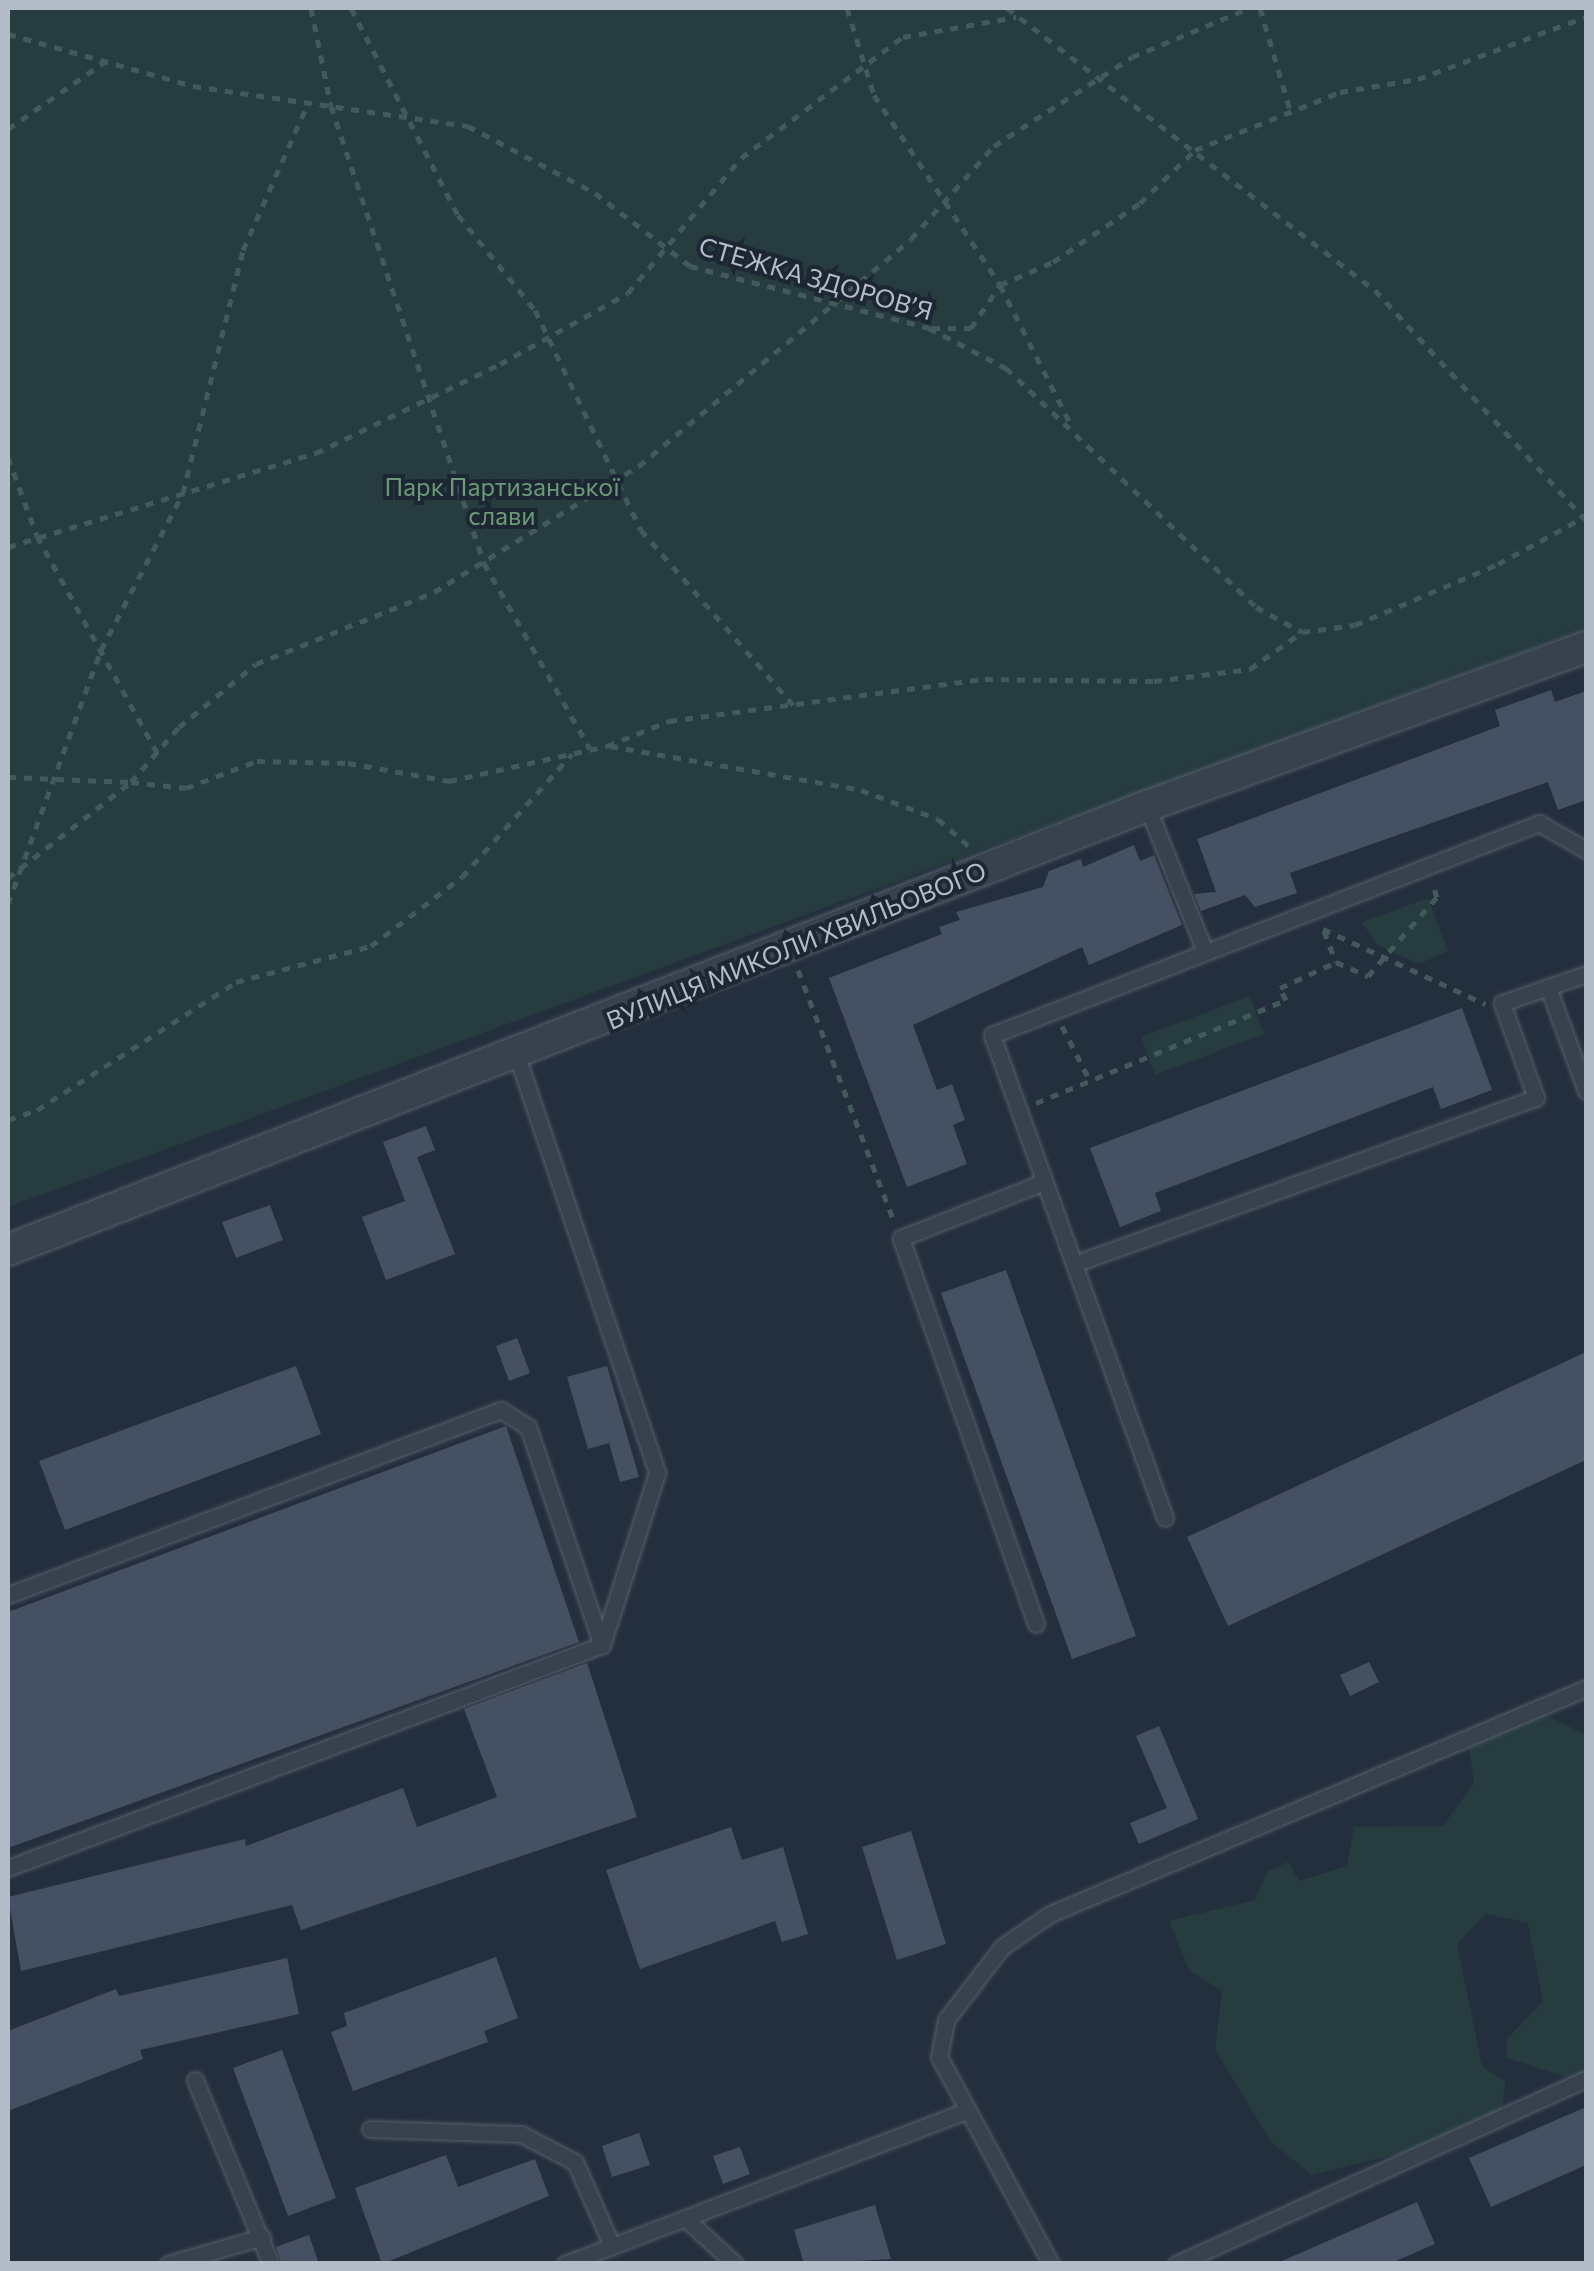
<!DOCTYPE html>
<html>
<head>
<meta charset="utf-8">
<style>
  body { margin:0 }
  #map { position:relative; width:1594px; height:2271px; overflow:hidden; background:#242f3e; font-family:Commissioner,sans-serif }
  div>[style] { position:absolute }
  .green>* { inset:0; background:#263c3f }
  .building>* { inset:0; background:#455162 }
  .path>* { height:5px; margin-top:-2.5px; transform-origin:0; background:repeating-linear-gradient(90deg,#44595c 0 8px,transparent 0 16px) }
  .roads { filter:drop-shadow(0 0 2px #565f6c) drop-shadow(0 0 2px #565f6c) }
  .lane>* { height:15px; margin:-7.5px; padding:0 7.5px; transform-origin:7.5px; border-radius:7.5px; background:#38414e }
  .street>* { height:30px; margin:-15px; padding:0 15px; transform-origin:15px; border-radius:15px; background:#38414e }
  span { translate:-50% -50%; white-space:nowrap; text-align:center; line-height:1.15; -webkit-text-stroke:8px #1d2633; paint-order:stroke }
  .street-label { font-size:25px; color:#b4bcc9 }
  .park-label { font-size:25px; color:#6b9a76 }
  .frame { position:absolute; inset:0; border:10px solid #b4bcc9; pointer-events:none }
</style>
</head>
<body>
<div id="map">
  <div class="green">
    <div style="clip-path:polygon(8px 8px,1586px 8px,1586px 629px,8px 1207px)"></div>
    <div style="clip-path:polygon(1428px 898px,1448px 951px,1419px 964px,1377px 945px,1362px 922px)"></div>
    <div style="clip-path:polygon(1250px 996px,1264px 1034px,1155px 1075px,1141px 1037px)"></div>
    <div style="clip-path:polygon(1544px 1714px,1586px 1735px,1586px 2075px,1571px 2079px,1507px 2058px,1507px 2038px,1543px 2002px,1528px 1923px,1486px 1914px,1457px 1944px,1482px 2066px,1506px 2082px,1498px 2129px,1312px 2175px,1272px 2143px,1215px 2050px,1222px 1991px,1189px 1970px,1169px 1921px,1255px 1900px,1267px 1872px,1288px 1862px,1299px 1881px,1347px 1866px,1354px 1827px,1443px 1826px,1474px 1783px,1469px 1747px)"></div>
  </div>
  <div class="building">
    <div style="clip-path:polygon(1551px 690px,1555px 702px,1586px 691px,1586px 800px,1558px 810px,1548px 782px,1290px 873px,1297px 893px,1255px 907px,1245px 895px,1201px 911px,1194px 894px,1216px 892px,1197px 839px,1500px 726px,1495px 710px)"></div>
    <div style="clip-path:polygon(1134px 845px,1140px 861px,1154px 855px,1182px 925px,1089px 965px,1082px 947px,913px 1025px,937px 1090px,952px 1084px,965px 1120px,953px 1125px,967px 1164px,907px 1187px,829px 978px,942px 934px,939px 927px,960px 920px,956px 912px,1043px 887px,1049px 871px,1081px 859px,1083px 867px)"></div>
    <div style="clip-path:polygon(1462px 1008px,1492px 1090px,1441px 1109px,1433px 1087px,1155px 1193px,1161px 1211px,1120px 1227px,1090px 1148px)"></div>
    <div style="clip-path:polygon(426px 1126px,435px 1150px,417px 1157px,455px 1254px,386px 1280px,362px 1217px,405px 1201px,383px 1142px)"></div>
    <div style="clip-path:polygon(270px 1205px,283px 1240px,236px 1258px,222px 1222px)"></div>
    <div style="clip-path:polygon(1006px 1270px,1136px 1636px,1072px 1659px,941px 1293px)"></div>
    <div style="clip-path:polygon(517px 1338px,530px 1373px,509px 1381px,496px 1346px)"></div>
    <div style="clip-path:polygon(1586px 1352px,1586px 1460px,1228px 1626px,1187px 1537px)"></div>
    <div style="clip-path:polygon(296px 1366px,321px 1434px,65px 1530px,39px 1461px)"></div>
    <div style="clip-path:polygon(607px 1366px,639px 1477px,620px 1482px,609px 1443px,588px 1449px,567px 1377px)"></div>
    <div style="clip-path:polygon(506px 1426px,579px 1642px,8px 1848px,8px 1612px)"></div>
    <div style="clip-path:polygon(1369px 1662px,1379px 1682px,1350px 1696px,1340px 1675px)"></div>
    <div style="clip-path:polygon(587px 1663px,637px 1817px,301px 1930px,292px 1905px,21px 1971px,8px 1897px,245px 1839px,246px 1846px,403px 1788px,417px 1827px,497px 1797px,464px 1709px)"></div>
    <div style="clip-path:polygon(1159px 1726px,1198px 1819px,1139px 1844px,1130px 1823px,1167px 1808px,1136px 1736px)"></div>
    <div style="clip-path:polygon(731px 1827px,742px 1860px,783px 1847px,808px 1934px,782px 1942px,775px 1921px,640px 1969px,606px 1870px)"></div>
    <div style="clip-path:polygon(911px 1831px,946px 1944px,897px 1960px,862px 1847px)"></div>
    <div style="clip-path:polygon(496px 1957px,518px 2018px,484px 2031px,488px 2042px,353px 2091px,331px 2032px,347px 2026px,344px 2013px)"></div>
    <div style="clip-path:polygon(287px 1958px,299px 2014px,140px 2050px,143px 2059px,8px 2111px,8px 2031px,116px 1989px,119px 1996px)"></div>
    <div style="clip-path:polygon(282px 2050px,336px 2198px,288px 2216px,233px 2068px)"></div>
    <div style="clip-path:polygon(1586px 2107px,1586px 2165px,1491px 2207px,1469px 2158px)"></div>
    <div style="clip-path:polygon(639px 2133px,650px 2165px,612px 2177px,602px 2146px)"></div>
    <div style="clip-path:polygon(740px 2147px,750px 2174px,723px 2184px,713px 2156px)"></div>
    <div style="clip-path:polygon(446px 2155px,458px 2187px,535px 2159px,549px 2196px,382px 2264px,355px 2188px)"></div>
    <div style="clip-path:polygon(1417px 2202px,1435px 2244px,1389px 2264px,1275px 2264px)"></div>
    <div style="clip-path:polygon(875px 2205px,891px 2259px,804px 2264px,794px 2230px)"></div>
    <div style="clip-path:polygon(309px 2235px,319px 2264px,282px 2264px,276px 2247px)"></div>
  </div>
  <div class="path">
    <div style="left:311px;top:8px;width:100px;rotate:78.5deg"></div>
    <div style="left:331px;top:106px;width:482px;rotate:71.5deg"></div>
    <div style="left:484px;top:563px;width:214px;rotate:60.3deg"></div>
    <div style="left:351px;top:8px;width:233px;rotate:62.7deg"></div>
    <div style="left:458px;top:215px;width:122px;rotate:51deg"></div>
    <div style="left:535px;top:310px;width:244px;rotate:64.3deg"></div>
    <div style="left:641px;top:530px;width:233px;rotate:49deg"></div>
    <div style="left:847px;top:8px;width:91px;rotate:72.8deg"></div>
    <div style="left:874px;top:95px;width:228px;rotate:56.4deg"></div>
    <div style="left:1000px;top:285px;width:155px;rotate:63.1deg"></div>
    <div style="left:1007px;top:8px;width:464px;rotate:37.5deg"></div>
    <div style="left:1375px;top:290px;width:312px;rotate:47.5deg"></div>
    <div style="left:1260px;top:8px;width:106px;rotate:73.6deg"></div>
    <div style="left:8px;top:34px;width:192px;rotate:15.7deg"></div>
    <div style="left:193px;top:86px;width:278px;rotate:8.3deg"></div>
    <div style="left:468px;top:126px;width:144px;rotate:27.8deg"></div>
    <div style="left:595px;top:193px;width:120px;rotate:37.5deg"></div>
    <div style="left:690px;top:266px;width:247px;rotate:14.5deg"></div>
    <div style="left:929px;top:328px;width:87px;rotate:27.5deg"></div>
    <div style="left:1006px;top:368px;width:346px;rotate:43.7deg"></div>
    <div style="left:1256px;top:607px;width:52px;rotate:28.5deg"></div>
    <div style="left:1302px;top:632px;width:53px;rotate:-7.5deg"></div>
    <div style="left:1355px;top:625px;width:155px;rotate:-23.1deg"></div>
    <div style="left:1498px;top:564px;width:100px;rotate:-28.6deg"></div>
    <div style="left:8px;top:129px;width:119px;rotate:-34.8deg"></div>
    <div style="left:932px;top:328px;width:39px"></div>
    <div style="left:971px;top:328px;width:52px;rotate:-56deg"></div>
    <div style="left:1000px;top:285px;width:58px;rotate:-23.5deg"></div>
    <div style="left:1053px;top:262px;width:105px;rotate:-34.1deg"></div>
    <div style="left:1140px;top:203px;width:76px;rotate:-43.9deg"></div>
    <div style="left:1195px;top:150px;width:156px;rotate:-21.8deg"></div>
    <div style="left:1340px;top:92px;width:79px;rotate:-9.5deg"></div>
    <div style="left:1418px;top:79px;width:179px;rotate:-20.3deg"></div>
    <div style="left:8px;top:457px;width:84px;rotate:69.8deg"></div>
    <div style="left:37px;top:536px;width:252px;rotate:61deg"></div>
    <div style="left:8px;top:547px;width:322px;rotate:-17deg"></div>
    <div style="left:316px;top:453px;width:204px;rotate:-25.8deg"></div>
    <div style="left:500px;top:364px;width:146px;rotate:-29deg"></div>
    <div style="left:628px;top:293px;width:176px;rotate:-50.1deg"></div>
    <div style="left:741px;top:158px;width:202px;rotate:-36.8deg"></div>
    <div style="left:903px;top:37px;width:115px;rotate:-10deg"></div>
    <div style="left:610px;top:746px;width:255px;rotate:9.9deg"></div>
    <div style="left:861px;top:790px;width:82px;rotate:20.6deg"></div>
    <div style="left:938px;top:819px;width:43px;rotate:41.2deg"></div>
    <div style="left:8px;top:777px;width:123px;rotate:2.3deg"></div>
    <div style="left:131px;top:782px;width:73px;rotate:-48.9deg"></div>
    <div style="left:179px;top:727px;width:99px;rotate:-39.3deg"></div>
    <div style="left:256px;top:664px;width:192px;rotate:-22deg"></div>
    <div style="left:434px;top:592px;width:241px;rotate:-31.6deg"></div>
    <div style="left:639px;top:466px;width:354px;rotate:-39.8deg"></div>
    <div style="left:911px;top:239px;width:125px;rotate:-48.3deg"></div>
    <div style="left:994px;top:146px;width:164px;rotate:-32.8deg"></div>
    <div style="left:1132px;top:57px;width:127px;rotate:-22.7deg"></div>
    <div style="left:8px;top:878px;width:156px;rotate:-38deg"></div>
    <div style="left:131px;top:782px;width:55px;rotate:6.2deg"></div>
    <div style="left:186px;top:788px;width:76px;rotate:-20.8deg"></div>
    <div style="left:257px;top:761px;width:91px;rotate:1.3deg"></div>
    <div style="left:348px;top:763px;width:103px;rotate:10.1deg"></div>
    <div style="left:449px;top:781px;width:162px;rotate:-12.5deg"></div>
    <div style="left:607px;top:746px;width:67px;rotate:-22deg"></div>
    <div style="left:669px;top:721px;width:319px;rotate:-7.6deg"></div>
    <div style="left:985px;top:679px;width:169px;rotate:0.7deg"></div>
    <div style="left:1154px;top:681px;width:97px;rotate:-7.1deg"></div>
    <div style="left:1250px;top:669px;width:64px;rotate:-35.4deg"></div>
    <div style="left:8px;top:904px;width:270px;rotate:-69.9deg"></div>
    <div style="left:101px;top:650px;width:177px;rotate:-62.4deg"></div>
    <div style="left:183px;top:493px;width:250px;rotate:-76.1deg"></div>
    <div style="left:243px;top:250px;width:161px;rotate:-66.1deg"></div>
    <div style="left:1323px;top:929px;width:179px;rotate:24.8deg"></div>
    <div style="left:1324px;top:931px;width:33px;rotate:69deg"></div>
    <div style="left:798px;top:970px;width:269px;rotate:69.1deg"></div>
    <div style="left:1062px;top:1026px;width:62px;rotate:63deg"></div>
    <div style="left:1036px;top:1103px;width:270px;rotate:-22.4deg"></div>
    <div style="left:1286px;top:1000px;width:13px;rotate:-117deg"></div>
    <div style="left:1280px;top:988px;width:62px;rotate:-24.9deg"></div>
    <div style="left:1336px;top:962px;width:35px;rotate:24deg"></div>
    <div style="left:1368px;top:976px;width:105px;rotate:-48.9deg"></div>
    <div style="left:1437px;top:897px;width:15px;rotate:-110deg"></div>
    <div style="left:8px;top:1120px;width:31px;rotate:-19deg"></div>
    <div style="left:37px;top:1110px;width:237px;rotate:-32.7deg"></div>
    <div style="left:236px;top:982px;width:140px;rotate:-14.9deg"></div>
    <div style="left:371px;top:946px;width:114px;rotate:-37.2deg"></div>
    <div style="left:462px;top:877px;width:165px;rotate:-48.2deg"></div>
  </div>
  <div class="roads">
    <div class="lane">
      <div style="left:1147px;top:806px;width:157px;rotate:68.3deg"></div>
      <div style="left:1548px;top:987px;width:111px;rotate:69.9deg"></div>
      <div style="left:517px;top:1056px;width:440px;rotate:71.4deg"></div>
      <div style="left:657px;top:1473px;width:181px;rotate:107.7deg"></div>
      <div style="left:1074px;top:1264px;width:491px;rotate:-19.8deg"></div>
      <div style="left:1536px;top:1098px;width:101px;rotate:-109.7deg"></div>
      <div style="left:1502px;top:1003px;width:89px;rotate:-19deg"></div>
      <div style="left:1165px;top:1518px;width:513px;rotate:-109.71deg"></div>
      <div style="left:992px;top:1035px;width:587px;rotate:-21.18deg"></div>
      <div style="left:1539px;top:823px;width:54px;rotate:29.9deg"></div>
      <div style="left:8px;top:1595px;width:527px;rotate:-20.57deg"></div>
      <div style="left:501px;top:1410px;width:32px;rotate:32deg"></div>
      <div style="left:528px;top:1427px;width:230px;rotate:71.3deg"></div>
      <div style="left:1036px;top:1624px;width:409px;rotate:-109.3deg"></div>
      <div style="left:901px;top:1238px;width:154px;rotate:-21.4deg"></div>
      <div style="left:8px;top:1868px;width:634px;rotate:-20.58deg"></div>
      <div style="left:195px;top:2080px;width:199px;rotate:67.6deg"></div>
      <div style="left:370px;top:2129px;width:151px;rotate:1.9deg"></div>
      <div style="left:521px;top:2134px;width:61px;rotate:27.4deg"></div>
      <div style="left:575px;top:2162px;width:92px;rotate:66.2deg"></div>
      <div style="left:685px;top:2218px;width:68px;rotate:42.6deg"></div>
      <div style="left:168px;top:2264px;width:98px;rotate:-16deg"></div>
      <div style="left:565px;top:2264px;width:431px;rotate:-20.9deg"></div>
      <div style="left:1051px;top:2264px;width:235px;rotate:-118.4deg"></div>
      <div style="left:939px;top:2057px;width:38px;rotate:-79deg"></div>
      <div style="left:946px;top:2020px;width:92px;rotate:-52.5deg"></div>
      <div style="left:1002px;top:1947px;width:58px;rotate:-34.5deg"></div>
      <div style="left:1050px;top:1914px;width:582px;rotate:-22.86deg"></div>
      <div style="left:1176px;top:2264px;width:450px;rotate:-24.3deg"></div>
    </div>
    <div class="street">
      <div style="left:8px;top:1250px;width:1222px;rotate:-21.3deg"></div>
      <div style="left:1147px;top:806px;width:467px;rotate:-19.9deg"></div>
    </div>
  </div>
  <div class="street-label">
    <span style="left:816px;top:278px;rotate:16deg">СТЕЖКА ЗДОРОВ’Я</span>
    <span style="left:796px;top:945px;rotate:-22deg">ВУЛИЦЯ МИКОЛИ ХВИЛЬОВОГО</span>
  </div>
  <div class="park-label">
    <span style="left:502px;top:501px">Парк Партизанської<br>слави</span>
  </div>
  <div class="frame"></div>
</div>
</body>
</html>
